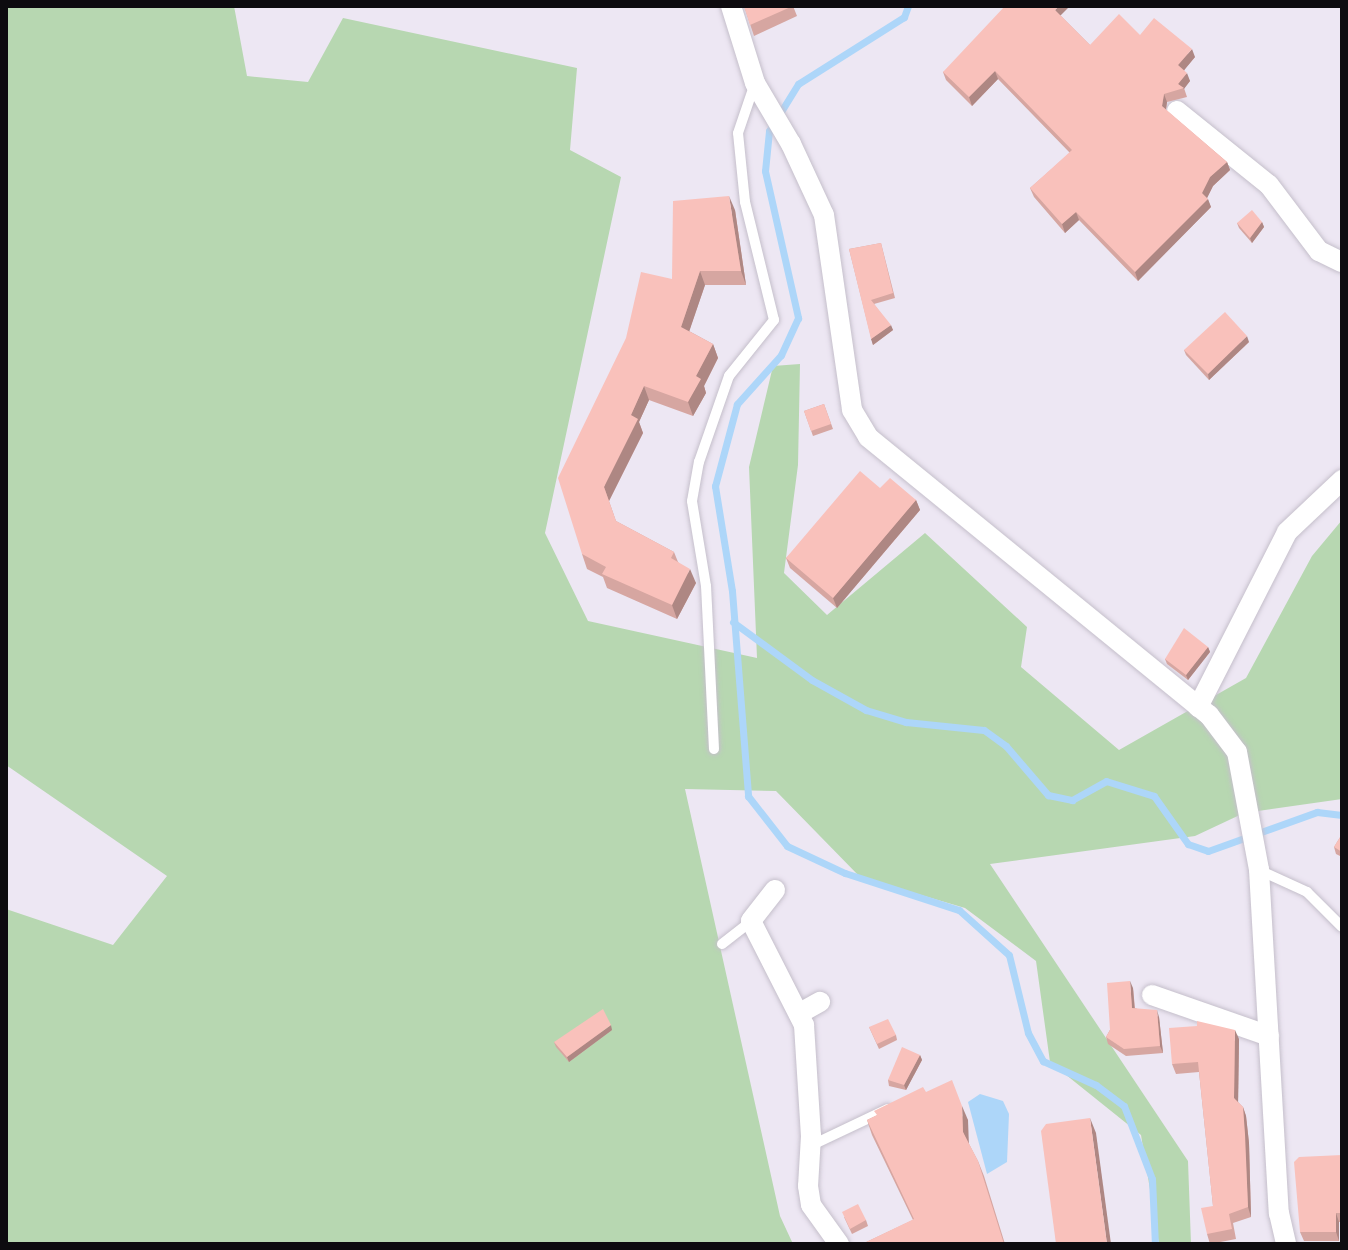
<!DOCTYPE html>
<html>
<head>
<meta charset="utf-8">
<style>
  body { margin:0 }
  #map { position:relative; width:1348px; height:1250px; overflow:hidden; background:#ede7f3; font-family:Montserrat,sans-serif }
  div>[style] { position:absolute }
  .green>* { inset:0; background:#b7d7b1 }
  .water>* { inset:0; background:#add6f9 }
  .stream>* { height:7px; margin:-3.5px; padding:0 3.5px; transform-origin:3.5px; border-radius:3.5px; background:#add6f9 }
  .roads { filter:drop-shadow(0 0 2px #c5bfcb) drop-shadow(0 0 2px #c5bfcb) }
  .service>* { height:10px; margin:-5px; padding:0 5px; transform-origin:5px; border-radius:5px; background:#fff }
  .minor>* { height:20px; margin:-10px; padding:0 10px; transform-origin:10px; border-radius:10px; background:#fff }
  .wall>* { inset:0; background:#d6a6a1 }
  .shaded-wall>* { inset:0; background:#ae8783 }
  .building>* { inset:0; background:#f9c1bb }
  span { translate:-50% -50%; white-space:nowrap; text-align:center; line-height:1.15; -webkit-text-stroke:6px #fff; paint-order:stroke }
  .frame { position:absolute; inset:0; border:8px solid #0d0b0f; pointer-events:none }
</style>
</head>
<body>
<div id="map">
  <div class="green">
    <div style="clip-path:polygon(6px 6px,234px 6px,247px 76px,308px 82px,343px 18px,577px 68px,570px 150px,621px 177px,545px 533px,588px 621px,757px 658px,749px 467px,773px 366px,800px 364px,798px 465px,784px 573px,827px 615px,925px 533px,1027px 627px,1021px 667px,1119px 750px,1246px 678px,1312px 556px,1342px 520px,1342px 799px,1244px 813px,1195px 836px,990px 864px,1188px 1161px,1191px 1244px,1159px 1244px,1141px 1135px,1050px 1062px,1036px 961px,965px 908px,860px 877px,776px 791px,685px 789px,780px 1216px,793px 1244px,6px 1244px,6px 909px,113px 945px,167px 876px,6px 765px)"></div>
  </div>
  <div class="water">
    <div style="clip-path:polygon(980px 1094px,1003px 1101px,1009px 1114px,1007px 1162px,987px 1174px,968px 1102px)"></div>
  </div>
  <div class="stream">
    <div style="left:908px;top:6px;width:12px;rotate:110deg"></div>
    <div style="left:904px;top:17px;width:125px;rotate:147.7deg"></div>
    <div style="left:798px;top:84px;width:55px;rotate:121.7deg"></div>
    <div style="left:769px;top:131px;width:40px;rotate:95.7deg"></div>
    <div style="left:765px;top:171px;width:151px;rotate:77.3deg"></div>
    <div style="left:798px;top:318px;width:41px;rotate:114.7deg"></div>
    <div style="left:781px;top:355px;width:66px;rotate:131.9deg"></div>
    <div style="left:737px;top:404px;width:85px;rotate:105deg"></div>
    <div style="left:715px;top:486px;width:106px;rotate:80.8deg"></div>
    <div style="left:732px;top:591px;width:206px;rotate:85.5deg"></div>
    <div style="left:748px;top:796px;width:63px;rotate:52deg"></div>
    <div style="left:787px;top:846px;width:64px;rotate:25deg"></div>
    <div style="left:845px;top:873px;width:120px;rotate:18deg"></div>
    <div style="left:959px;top:910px;width:67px;rotate:42deg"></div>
    <div style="left:1009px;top:955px;width:80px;rotate:76.3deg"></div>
    <div style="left:1028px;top:1033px;width:32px;rotate:62deg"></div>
    <div style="left:1043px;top:1061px;width:58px;rotate:24.4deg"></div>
    <div style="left:1096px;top:1085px;width:35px;rotate:37deg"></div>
    <div style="left:1124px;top:1106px;width:78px;rotate:69deg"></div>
    <div style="left:1152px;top:1179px;width:65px;rotate:87.4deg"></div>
    <div style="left:733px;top:622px;width:98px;rotate:36.3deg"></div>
    <div style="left:812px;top:680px;width:62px;rotate:29.1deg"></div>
    <div style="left:866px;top:710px;width:42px;rotate:16.7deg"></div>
    <div style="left:906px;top:722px;width:78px;rotate:5.9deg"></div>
    <div style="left:984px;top:730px;width:27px;rotate:36deg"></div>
    <div style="left:1006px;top:746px;width:65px;rotate:49.4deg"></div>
    <div style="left:1048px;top:795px;width:25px;rotate:12deg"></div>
    <div style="left:1072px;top:800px;width:39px;rotate:-29deg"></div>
    <div style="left:1106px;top:781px;width:50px;rotate:17.4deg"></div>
    <div style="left:1154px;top:796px;width:59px;rotate:54.7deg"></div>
    <div style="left:1188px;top:844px;width:21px;rotate:19deg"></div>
    <div style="left:1208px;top:851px;width:116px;rotate:-19.7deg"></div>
    <div style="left:1317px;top:812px;width:25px;rotate:7deg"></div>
  </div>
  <div class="roads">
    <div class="service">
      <div style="left:714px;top:749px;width:163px;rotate:-92.8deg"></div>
      <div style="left:706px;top:586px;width:86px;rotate:-99.4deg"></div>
      <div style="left:692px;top:501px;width:40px;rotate:-80deg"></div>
      <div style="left:699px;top:462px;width:91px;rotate:-70.8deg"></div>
      <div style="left:729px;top:376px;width:72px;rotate:-51.2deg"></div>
      <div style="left:774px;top:320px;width:122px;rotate:-103.8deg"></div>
      <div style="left:745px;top:202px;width:69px;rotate:-95.8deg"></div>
      <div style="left:738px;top:133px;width:53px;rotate:-71.2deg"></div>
      <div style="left:1259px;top:870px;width:53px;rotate:24.6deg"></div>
      <div style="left:1307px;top:892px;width:49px;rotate:45deg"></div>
      <div style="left:722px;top:944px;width:37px;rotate:-38deg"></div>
      <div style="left:810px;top:1146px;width:86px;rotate:-25.4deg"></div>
    </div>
    <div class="minor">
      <div style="left:731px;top:6px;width:81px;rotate:72.7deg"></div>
      <div style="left:755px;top:83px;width:71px;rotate:59.5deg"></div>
      <div style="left:791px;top:144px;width:78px;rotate:65.1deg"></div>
      <div style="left:824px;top:215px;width:197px;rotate:81.8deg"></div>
      <div style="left:852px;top:410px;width:31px;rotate:59deg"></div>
      <div style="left:868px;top:437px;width:440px;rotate:39.2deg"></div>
      <div style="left:1209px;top:715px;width:46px;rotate:52.9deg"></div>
      <div style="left:1237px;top:752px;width:120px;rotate:79.4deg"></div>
      <div style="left:1259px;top:870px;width:344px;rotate:86.7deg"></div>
      <div style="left:1279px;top:1213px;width:32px;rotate:77deg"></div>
      <div style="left:1177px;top:111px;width:118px;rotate:38.8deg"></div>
      <div style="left:1269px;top:185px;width:83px;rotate:52.9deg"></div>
      <div style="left:1319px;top:251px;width:25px;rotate:26deg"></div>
      <div style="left:1198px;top:707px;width:196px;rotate:-63deg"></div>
      <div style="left:1287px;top:532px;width:76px;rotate:-43.4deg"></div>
      <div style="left:775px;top:890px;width:39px;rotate:128deg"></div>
      <div style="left:751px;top:921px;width:117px;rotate:63deg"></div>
      <div style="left:804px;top:1025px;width:111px;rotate:86.4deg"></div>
      <div style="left:811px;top:1136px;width:50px;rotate:93.4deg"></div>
      <div style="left:808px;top:1186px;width:19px;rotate:81deg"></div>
      <div style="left:811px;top:1205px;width:48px;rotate:54.3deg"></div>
      <div style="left:1152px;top:995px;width:124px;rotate:19.3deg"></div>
      <div style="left:800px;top:1013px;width:23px;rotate:-29deg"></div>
    </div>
  </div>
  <div class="wall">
    <div style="clip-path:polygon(744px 6px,793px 6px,797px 16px,754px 36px)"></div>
    <div style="clip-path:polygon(1061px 16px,1090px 45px,1140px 35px,1195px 57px,1184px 70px,1190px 81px,1184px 88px,1187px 97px,1167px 102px,1166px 110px,1227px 162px,1230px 170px,1213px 186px,1207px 198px,1211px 207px,1138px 281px,1079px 220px,1065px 233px,1034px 197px,1030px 188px,1070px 153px,998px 79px,972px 106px,946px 80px,943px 72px)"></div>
    <div style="clip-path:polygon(735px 210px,746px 285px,705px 285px,689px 331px,713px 344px,718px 358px,704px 386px,706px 393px,693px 416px,649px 400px,639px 422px,643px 433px,609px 501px,616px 521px,674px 552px,678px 562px,696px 583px,677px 619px,607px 588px,603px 577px,587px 569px,582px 554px,672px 279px)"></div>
    <div style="clip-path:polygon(1262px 222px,1264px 227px,1252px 243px,1239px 228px,1237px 223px)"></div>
    <div style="clip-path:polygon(881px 243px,895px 298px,874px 304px,893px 330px,873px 345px,849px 249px)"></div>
    <div style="clip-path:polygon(1249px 342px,1209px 380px,1186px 355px,1184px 350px)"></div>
    <div style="clip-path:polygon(824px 404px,833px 429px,813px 436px,804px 411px)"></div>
    <div style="clip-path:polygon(880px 488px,916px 500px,920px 510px,837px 608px,790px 568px,786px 558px)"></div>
    <div style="clip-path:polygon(1208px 647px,1210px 652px,1188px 680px,1167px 664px,1165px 659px)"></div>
    <div style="clip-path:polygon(1342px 834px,1342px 857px,1336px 854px,1334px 847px)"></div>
    <div style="clip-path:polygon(1133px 988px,1135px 1008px,1159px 1017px,1163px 1053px,1126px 1056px,1108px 1044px,1106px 1037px)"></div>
    <div style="clip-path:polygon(869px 1027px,896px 1035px,897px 1040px,879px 1049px)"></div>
    <div style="clip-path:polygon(612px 1030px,569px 1062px,556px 1047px,554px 1042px)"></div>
    <div style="clip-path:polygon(1239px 1039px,1238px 1102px,1243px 1107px,1246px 1116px,1249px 1143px,1251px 1217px,1233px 1223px,1236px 1239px,1210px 1244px,1207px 1234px,1213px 1206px,1199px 1072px,1176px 1074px,1172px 1064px)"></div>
    <div style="clip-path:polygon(920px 1055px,922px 1060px,906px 1090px,889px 1086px,888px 1080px)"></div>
    <div style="clip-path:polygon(926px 1092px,968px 1120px,968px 1142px,978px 1161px,984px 1176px,1005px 1244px,862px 1244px,913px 1220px,872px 1135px,867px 1120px)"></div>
    <div style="clip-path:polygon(1342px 1155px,1342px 1222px,1339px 1222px,1339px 1241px,1304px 1241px,1300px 1232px)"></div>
    <div style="clip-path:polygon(844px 1217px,866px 1220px,868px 1226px,852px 1234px)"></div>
  </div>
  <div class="shaded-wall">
    <div style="clip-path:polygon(1059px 6px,1070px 6px,1058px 18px,1055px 10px)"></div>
    <div style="clip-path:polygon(1192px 49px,1195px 57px,1181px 74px,1178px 65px)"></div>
    <div style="clip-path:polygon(995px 71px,998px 79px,972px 106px,969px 97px)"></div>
    <div style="clip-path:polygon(1187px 73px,1190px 81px,1184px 89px,1178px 84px)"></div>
    <div style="clip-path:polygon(1164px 94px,1167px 102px,1165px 115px,1162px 106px)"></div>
    <div style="clip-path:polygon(1227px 162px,1230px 170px,1213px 186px,1206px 200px,1208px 199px,1211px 207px,1138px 281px,1135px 272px,1202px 193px,1210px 177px)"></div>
    <div style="clip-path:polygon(729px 196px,735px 210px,746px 285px,741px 271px)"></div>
    <div style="clip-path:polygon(1076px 212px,1079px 220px,1065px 233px,1062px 224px)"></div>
    <div style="clip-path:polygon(1262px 222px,1264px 227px,1252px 243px,1250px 238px)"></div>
    <div style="clip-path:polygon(700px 271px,705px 285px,686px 341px,681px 327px)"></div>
    <div style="clip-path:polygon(891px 325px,893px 330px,873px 345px,871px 339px)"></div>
    <div style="clip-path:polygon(1247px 336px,1249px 342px,1209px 380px,1208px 374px)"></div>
    <div style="clip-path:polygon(713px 344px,718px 358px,704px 386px,706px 393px,693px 416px,688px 402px,696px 376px)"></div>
    <div style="clip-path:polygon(644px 386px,649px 400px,639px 422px,643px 433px,609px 501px,604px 487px,631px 415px)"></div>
    <div style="clip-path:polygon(916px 500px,920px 510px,837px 608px,833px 598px)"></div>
    <div style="clip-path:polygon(690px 569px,696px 583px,677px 619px,672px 605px)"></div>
    <div style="clip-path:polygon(1208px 647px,1210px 652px,1188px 680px,1186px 675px)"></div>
    <div style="clip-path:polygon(1130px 981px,1133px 988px,1135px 1015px,1132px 1008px)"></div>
    <div style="clip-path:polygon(1157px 1010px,1159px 1017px,1163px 1053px,1160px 1046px)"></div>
    <div style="clip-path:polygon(611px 1025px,612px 1030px,569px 1062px,567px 1057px)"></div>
    <div style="clip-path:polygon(1235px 1030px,1239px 1039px,1238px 1108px,1234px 1098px)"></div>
    <div style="clip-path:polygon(920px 1055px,922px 1060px,906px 1090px,904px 1085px)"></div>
    <div style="clip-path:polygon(962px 1106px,968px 1120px,969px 1147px,963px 1132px)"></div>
    <div style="clip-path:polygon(1243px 1107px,1246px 1116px,1249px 1143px,1251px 1217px,1248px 1207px)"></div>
    <div style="clip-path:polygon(1090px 1118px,1096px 1133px,1111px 1244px,1107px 1244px)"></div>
    <div style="clip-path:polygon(1336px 1213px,1339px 1222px,1339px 1241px,1336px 1232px)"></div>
  </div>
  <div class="building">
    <div style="clip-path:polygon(744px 6px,793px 6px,750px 25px)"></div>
    <div style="clip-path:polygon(1005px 6px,1059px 6px,1055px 10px,1090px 45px,1119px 14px,1140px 35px,1154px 18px,1192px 49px,1178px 65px,1187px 73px,1178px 84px,1184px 88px,1164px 94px,1162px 106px,1227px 162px,1210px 177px,1202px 193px,1208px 199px,1135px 272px,1076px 212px,1062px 224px,1030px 188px,1072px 150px,995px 71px,969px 97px,943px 72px)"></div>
    <div style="clip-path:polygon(729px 196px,741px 271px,700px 271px,681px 327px,713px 344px,696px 376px,701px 379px,688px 402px,644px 386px,631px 415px,638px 419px,604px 487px,616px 521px,674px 552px,671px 558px,690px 569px,672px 605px,602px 574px,606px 567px,582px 554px,558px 478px,626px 338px,641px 272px,672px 279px,673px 201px)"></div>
    <div style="clip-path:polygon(1252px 210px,1262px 222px,1250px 238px,1237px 223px)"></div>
    <div style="clip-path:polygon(881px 243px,893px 293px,871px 300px,891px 325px,871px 339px,849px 249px)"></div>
    <div style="clip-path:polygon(1225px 312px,1247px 336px,1208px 374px,1184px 350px)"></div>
    <div style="clip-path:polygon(824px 404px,831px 424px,811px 431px,804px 411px)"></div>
    <div style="clip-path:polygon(860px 471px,880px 488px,890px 478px,916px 500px,833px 598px,786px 558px)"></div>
    <div style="clip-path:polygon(1184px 628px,1208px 647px,1186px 675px,1165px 659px)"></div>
    <div style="clip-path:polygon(1342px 834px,1342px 852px,1334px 847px)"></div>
    <div style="clip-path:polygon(1130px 981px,1132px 1008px,1157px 1010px,1160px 1046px,1124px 1049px,1106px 1037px,1110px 1030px,1107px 983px)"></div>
    <div style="clip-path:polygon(603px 1009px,611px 1025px,567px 1057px,554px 1042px)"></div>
    <div style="clip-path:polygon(888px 1019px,896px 1035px,877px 1044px,869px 1027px)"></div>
    <div style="clip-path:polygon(1197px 1021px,1235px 1030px,1234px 1098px,1243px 1107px,1245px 1134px,1248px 1207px,1229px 1214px,1232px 1229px,1207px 1234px,1201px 1208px,1213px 1206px,1198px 1062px,1172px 1064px,1169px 1028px,1197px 1026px)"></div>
    <div style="clip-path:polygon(902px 1047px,920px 1055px,904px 1085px,888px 1080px)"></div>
    <div style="clip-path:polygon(952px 1080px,962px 1106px,963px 1132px,978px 1161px,1004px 1244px,862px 1244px,914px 1219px,867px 1120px,877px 1115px,874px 1111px,923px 1087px,926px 1092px)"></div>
    <div style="clip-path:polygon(1090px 1118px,1107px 1244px,1056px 1244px,1041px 1131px,1046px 1124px)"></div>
    <div style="clip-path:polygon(1342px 1155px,1342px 1213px,1336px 1213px,1336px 1232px,1300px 1232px,1294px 1162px,1299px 1157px)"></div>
    <div style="clip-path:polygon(858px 1204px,866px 1220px,850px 1229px,842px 1212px)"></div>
  </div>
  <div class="frame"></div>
</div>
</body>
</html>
